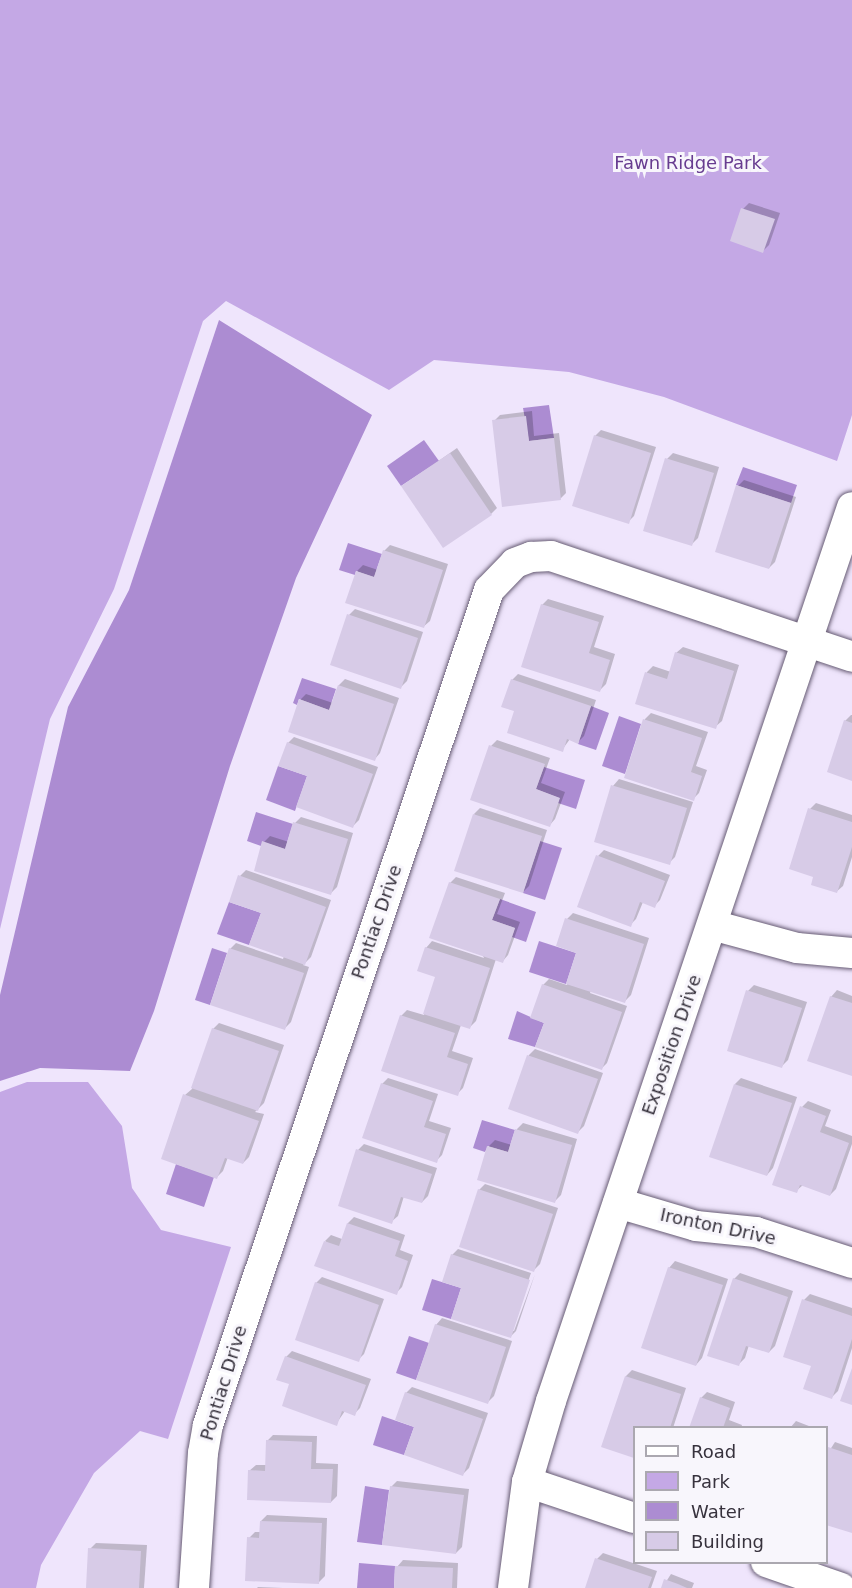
<!DOCTYPE html>
<html>
<head>
<meta charset="utf-8">
<style>
  body { margin:0 }
  #map { position:relative; width:852px; height:1588px; overflow:hidden; background:#efe5fc; font-family:"DejaVu Sans",sans-serif }
  div>[style] { position:absolute }
  .green>* { inset:0; background:#c4a8e5 }
  .water>* { inset:0; background:#ac8cd2 }
  .shadow>* { inset:0; background:#0003 }
  .building>* { inset:0; background:#d7cbe7 }
  .roads { filter:drop-shadow(0 0 2px #675c74) drop-shadow(0 0 2px #675c74) }
  .minor>* { height:30px; margin:-15px; padding:0 15px; transform-origin:15px; border-radius:15px; background:#fff }
  span { translate:-50% -50%; white-space:nowrap; text-align:center; line-height:1.15; -webkit-text-stroke:6px #f8f6fc; paint-order:stroke }
  .park-label { font-size:18px; color:#673c90 }
  .street-label { font-size:18px; color:#37323d }
  .legend { position:absolute; left:633px; top:1426px; width:195px; height:138px; box-sizing:border-box; background:#f8f6fc; border:2px solid #aba8b0; margin:0; padding:8px 10px; list-style:none; font-size:18px; color:#37323d }
  .legend li { display:flex; align-items:center; gap:12px; height:30px }
  .legend b { width:30px; border:2px solid #aba8b0 }
</style>
</head>
<body>
<div id="map">
  <div class="green">
    <div style="clip-path:polygon(0 0,852px 0,852px 415px,837px 461px,664px 397px,569px 372px,434px 360px,389px 390px,226px 301px,203px 321px,114px 589px,50px 719px,0 929px)"></div>
    <div style="clip-path:polygon(27px 1082px,88px 1082px,122px 1126px,132px 1188px,161px 1230px,231px 1247px,168px 1439px,140px 1431px,94px 1473px,41px 1565px,36px 1588px,0 1588px,0 1092px)"></div>
  </div>
  <div class="water">
    <div style="clip-path:polygon(219px 320px,372px 415px,296px 578px,230px 766px,154px 1011px,130px 1071px,40px 1068px,0 1081px,0 995px,68px 707px,129px 590px)"></div>
    <div style="clip-path:polygon(549px 405px,554px 438px,529px 441px,523px 408px)"></div>
    <div style="clip-path:polygon(424px 440px,439px 461px,401px 486px,387px 466px)"></div>
    <div style="clip-path:polygon(743px 467px,797px 485px,791px 503px,736px 485px)"></div>
    <div style="clip-path:polygon(348px 543px,382px 554px,374px 577px,356px 571px,355px 575px,339px 570px)"></div>
    <div style="clip-path:polygon(302px 678px,336px 689px,329px 710px,299px 699px,297px 705px,293px 703px)"></div>
    <div style="clip-path:polygon(591px 706px,609px 713px,596px 750px,578px 744px)"></div>
    <div style="clip-path:polygon(619px 716px,641px 724px,625px 774px,602px 766px)"></div>
    <div style="clip-path:polygon(278px 766px,307px 776px,295px 811px,266px 800px)"></div>
    <div style="clip-path:polygon(544px 767px,585px 780px,576px 809px,558px 803px,559px 798px,536px 789px)"></div>
    <div style="clip-path:polygon(256px 812px,293px 824px,285px 849px,263px 842px,261px 846px,247px 841px)"></div>
    <div style="clip-path:polygon(540px 841px,562px 848px,545px 900px,523px 893px)"></div>
    <div style="clip-path:polygon(500px 899px,536px 912px,526px 942px,512px 937px,515px 928px,492px 920px)"></div>
    <div style="clip-path:polygon(229px 902px,261px 913px,249px 945px,217px 934px)"></div>
    <div style="clip-path:polygon(539px 941px,576px 953px,566px 984px,529px 972px)"></div>
    <div style="clip-path:polygon(212px 948px,227px 953px,210px 1005px,195px 1000px)"></div>
    <div style="clip-path:polygon(517px 1011px,544px 1023px,535px 1047px,508px 1039px)"></div>
    <div style="clip-path:polygon(482px 1120px,515px 1130px,508px 1152px,488px 1146px,485px 1152px,473px 1148px)"></div>
    <div style="clip-path:polygon(176px 1164px,214px 1177px,204px 1207px,166px 1194px)"></div>
    <div style="clip-path:polygon(432px 1279px,461px 1288px,451px 1319px,422px 1310px)"></div>
    <div style="clip-path:polygon(409px 1336px,429px 1343px,416px 1380px,396px 1373px)"></div>
    <div style="clip-path:polygon(382px 1416px,414px 1427px,404px 1455px,373px 1445px)"></div>
    <div style="clip-path:polygon(365px 1486px,389px 1490px,382px 1545px,357px 1542px)"></div>
    <div style="clip-path:polygon(359px 1563px,395px 1566px,394px 1588px,357px 1588px)"></div>
  </div>
  <div class="shadow">
    <div style="clip-path:polygon(749px 203px,780px 213px,769px 245px,763px 251px,743px 209px)"></div>
    <div style="clip-path:polygon(532px 411px,534px 436px,559px 433px,566px 493px,560px 499px,494px 421px,500px 415px)"></div>
    <div style="clip-path:polygon(601px 430px,656px 447px,634px 516px,628px 522px,595px 436px)"></div>
    <div style="clip-path:polygon(457px 448px,497px 508px,491px 514px,403px 486px)"></div>
    <div style="clip-path:polygon(673px 453px,719px 467px,698px 538px,692px 544px,667px 459px)"></div>
    <div style="clip-path:polygon(744px 480px,796px 497px,775px 562px,769px 568px,738px 486px)"></div>
    <div style="clip-path:polygon(390px 545px,448px 564px,430px 621px,423px 627px,357px 571px,363px 565px,378px 570px,384px 551px)"></div>
    <div style="clip-path:polygon(548px 599px,604px 616px,594px 647px,615px 654px,606px 684px,600px 690px,542px 605px)"></div>
    <div style="clip-path:polygon(355px 609px,423px 632px,407px 681px,401px 687px,349px 615px)"></div>
    <div style="clip-path:polygon(683px 647px,739px 665px,722px 721px,715px 727px,637px 703px,647px 672px,653px 666px,671px 672px,676px 653px)"></div>
    <div style="clip-path:polygon(518px 674px,596px 700px,584px 736px,578px 742px,570px 739px,562px 750px,516px 710px,512px 680px)"></div>
    <div style="clip-path:polygon(345px 679px,399px 698px,380px 753px,374px 760px,300px 700px,306px 694px,333px 703px,339px 685px)"></div>
    <div style="clip-path:polygon(651px 713px,708px 732px,696px 766px,707px 770px,699px 793px,693px 799px,626px 777px,645px 719px)"></div>
    <div style="clip-path:polygon(851px 715px,852px 715px,852px 779px,845px 721px)"></div>
    <div style="clip-path:polygon(294px 737px,378px 767px,359px 820px,353px 826px,309px 775px,288px 743px)"></div>
    <div style="clip-path:polygon(497px 740px,550px 758px,541px 783px,565px 792px,555px 819px,549px 826px,491px 746px)"></div>
    <div style="clip-path:polygon(619px 779px,693px 802px,675px 857px,669px 863px,613px 786px)"></div>
    <div style="clip-path:polygon(816px 803px,852px 815px,852px 857px,843px 886px,836px 892px,815px 876px,810px 809px)"></div>
    <div style="clip-path:polygon(480px 808px,547px 830px,529px 886px,523px 892px,474px 814px)"></div>
    <div style="clip-path:polygon(301px 817px,353px 833px,337px 887px,331px 893px,264px 842px,270px 836px,289px 842px,295px 823px)"></div>
    <div style="clip-path:polygon(604px 850px,670px 875px,660px 900px,654px 906px,643px 902px,636px 919px,630px 925px,598px 856px)"></div>
    <div style="clip-path:polygon(246px 870px,331px 900px,311px 957px,303px 965px,309px 967px,291px 1022px,285px 1028px,230px 949px,236px 943px,283px 959px,284px 956px,263px 912px,240px 876px)"></div>
    <div style="clip-path:polygon(456px 877px,505px 893px,497px 914px,520px 922px,508px 955px,502px 962px,496px 959px,476px 1021px,470px 1027px,461px 1025px,452px 1051px,473px 1058px,463px 1088px,457px 1094px,401px 1016px,407px 1010px,424px 1015px,437px 976px,426px 948px,432px 941px,484px 958px,450px 883px)"></div>
    <div style="clip-path:polygon(573px 913px,649px 938px,631px 995px,625px 1001px,591px 990px,590px 993px,627px 1006px,607px 1063px,601px 1069px,545px 1022px,543px 985px,549px 979px,567px 985px,578px 952px,567px 919px)"></div>
    <div style="clip-path:polygon(754px 985px,807px 1002px,788px 1060px,782px 1066px,748px 991px)"></div>
    <div style="clip-path:polygon(837px 990px,852px 996px,852px 1074px,831px 997px)"></div>
    <div style="clip-path:polygon(219px 1023px,284px 1045px,264px 1103px,255px 1112px,264px 1114px,249px 1157px,243px 1163px,228px 1157px,223px 1171px,217px 1177px,185px 1095px,192px 1089px,213px 1029px)"></div>
    <div style="clip-path:polygon(535px 1049px,603px 1073px,584px 1126px,578px 1132px,510px 1108px,529px 1055px)"></div>
    <div style="clip-path:polygon(388px 1078px,438px 1094px,429px 1121px,451px 1128px,442px 1155px,436px 1161px,382px 1084px)"></div>
    <div style="clip-path:polygon(741px 1078px,797px 1097px,773px 1168px,767px 1175px,735px 1084px)"></div>
    <div style="clip-path:polygon(808px 1101px,831px 1110px,825px 1126px,852px 1136px,852px 1144px,836px 1189px,830px 1195px,803px 1185px,796px 1191px,802px 1107px)"></div>
    <div style="clip-path:polygon(523px 1123px,577px 1139px,561px 1195px,555px 1201px,479px 1179px,489px 1146px,495px 1140px,512px 1145px,517px 1129px)"></div>
    <div style="clip-path:polygon(364px 1144px,437px 1168px,428px 1196px,422px 1202px,404px 1196px,398px 1216px,391px 1222px,358px 1150px)"></div>
    <div style="clip-path:polygon(485px 1184px,558px 1208px,540px 1264px,534px 1270px,479px 1190px)"></div>
    <div style="clip-path:polygon(354px 1217px,405px 1235px,400px 1250px,413px 1255px,402px 1287px,396px 1293px,325px 1241px,331px 1235px,342px 1239px,348px 1223px)"></div>
    <div style="clip-path:polygon(458px 1249px,531px 1273px,511px 1331px,514px 1331px,535px 1274px,516px 1331px,510px 1337px,463px 1288px,452px 1255px)"></div>
    <div style="clip-path:polygon(675px 1261px,728px 1279px,702px 1358px,696px 1365px,669px 1268px)"></div>
    <div style="clip-path:polygon(740px 1273px,793px 1291px,775px 1346px,769px 1352px,749px 1345px,745px 1358px,739px 1364px,734px 1279px)"></div>
    <div style="clip-path:polygon(322px 1277px,384px 1299px,364px 1354px,358px 1360px,316px 1283px)"></div>
    <div style="clip-path:polygon(810px 1294px,852px 1308px,852px 1348px,838px 1391px,832px 1397px,813px 1365px,804px 1300px)"></div>
    <div style="clip-path:polygon(442px 1318px,512px 1341px,494px 1396px,488px 1402px,436px 1325px)"></div>
    <div style="clip-path:polygon(292px 1351px,371px 1379px,360px 1408px,354px 1414px,345px 1411px,336px 1424px,291px 1383px,286px 1357px)"></div>
    <div style="clip-path:polygon(632px 1370px,686px 1388px,673px 1428px,634px 1428px,634px 1457px,603px 1446px,626px 1376px)"></div>
    <div style="clip-path:polygon(412px 1387px,488px 1413px,469px 1468px,463px 1474px,416px 1426px,406px 1393px)"></div>
    <div style="clip-path:polygon(707px 1392px,735px 1402px,729px 1420px,742px 1425px,741px 1428px,690px 1428px,701px 1398px)"></div>
    <div style="clip-path:polygon(796px 1421px,814px 1428px,790px 1428px)"></div>
    <div style="clip-path:polygon(273px 1435px,317px 1436px,316px 1463px,338px 1464px,337px 1496px,331px 1502px,249px 1471px,256px 1465px,266px 1465px,267px 1441px)"></div>
    <div style="clip-path:polygon(835px 1442px,852px 1448px,852px 1532px,826px 1523px,826px 1456px)"></div>
    <div style="clip-path:polygon(397px 1481px,469px 1489px,462px 1547px,456px 1553px,391px 1487px)"></div>
    <div style="clip-path:polygon(267px 1515px,327px 1518px,325px 1576px,318px 1583px,249px 1538px,255px 1532px,261px 1532px,261px 1521px)"></div>
    <div style="clip-path:polygon(96px 1543px,147px 1545px,144px 1588px,88px 1588px,90px 1549px)"></div>
    <div style="clip-path:polygon(603px 1553px,657px 1571px,651px 1588px,587px 1588px,597px 1559px)"></div>
    <div style="clip-path:polygon(403px 1560px,458px 1563px,457px 1588px,396px 1588px,397px 1567px)"></div>
    <div style="clip-path:polygon(671px 1574px,694px 1583px,692px 1588px,662px 1588px)"></div>
    <div style="clip-path:polygon(258px 1587px,283px 1588px,257px 1588px)"></div>
  </div>
  <div class="building">
    <div style="clip-path:polygon(741px 208px,775px 219px,763px 253px,730px 241px)"></div>
    <div style="clip-path:polygon(526px 416px,529px 441px,554px 438px,561px 500px,502px 507px,492px 420px)"></div>
    <div style="clip-path:polygon(594px 435px,651px 453px,629px 524px,572px 506px)"></div>
    <div style="clip-path:polygon(450px 453px,492px 515px,443px 548px,401px 486px)"></div>
    <div style="clip-path:polygon(665px 458px,714px 473px,692px 546px,643px 531px)"></div>
    <div style="clip-path:polygon(736px 485px,791px 503px,769px 569px,715px 552px)"></div>
    <div style="clip-path:polygon(383px 550px,443px 570px,424px 628px,345px 603px,356px 571px,374px 577px)"></div>
    <div style="clip-path:polygon(541px 604px,599px 622px,589px 653px,610px 660px,600px 692px,521px 667px)"></div>
    <div style="clip-path:polygon(347px 614px,418px 638px,401px 689px,330px 665px)"></div>
    <div style="clip-path:polygon(675px 652px,734px 671px,716px 729px,635px 704px,645px 672px,667px 679px)"></div>
    <div style="clip-path:polygon(511px 679px,591px 706px,578px 744px,567px 739px,563px 752px,507px 733px,514px 711px,501px 707px)"></div>
    <div style="clip-path:polygon(338px 685px,394px 704px,375px 761px,288px 732px,299px 699px,329px 710px)"></div>
    <div style="clip-path:polygon(643px 719px,702px 738px,691px 772px,702px 776px,694px 801px,624px 778px)"></div>
    <div style="clip-path:polygon(844px 720px,852px 723px,852px 781px,827px 772px)"></div>
    <div style="clip-path:polygon(287px 742px,373px 774px,353px 828px,296px 807px,307px 776px,278px 766px)"></div>
    <div style="clip-path:polygon(489px 745px,545px 764px,536px 789px,560px 798px,550px 827px,470px 800px)"></div>
    <div style="clip-path:polygon(611px 785px,687px 808px,670px 865px,594px 842px)"></div>
    <div style="clip-path:polygon(808px 808px,852px 822px,852px 847px,837px 893px,811px 885px,813px 877px,789px 869px)"></div>
    <div style="clip-path:polygon(473px 814px,542px 836px,523px 893px,454px 871px)"></div>
    <div style="clip-path:polygon(293px 822px,348px 839px,331px 895px,254px 871px,262px 841px,285px 849px)"></div>
    <div style="clip-path:polygon(596px 855px,665px 881px,655px 908px,640px 902px,631px 927px,577px 907px)"></div>
    <div style="clip-path:polygon(238px 875px,326px 907px,305px 965px,249px 945px,261px 913px,229px 902px)"></div>
    <div style="clip-path:polygon(449px 882px,500px 899px,492px 920px,515px 928px,503px 963px,429px 938px)"></div>
    <div style="clip-path:polygon(565px 918px,644px 944px,625px 1003px,566px 984px,576px 953px,556px 946px)"></div>
    <div style="clip-path:polygon(425px 947px,490px 968px,470px 1029px,423px 1014px,435px 977px,417px 971px)"></div>
    <div style="clip-path:polygon(229px 948px,304px 973px,285px 1030px,210px 1005px)"></div>
    <div style="clip-path:polygon(542px 984px,622px 1012px,602px 1070px,535px 1047px,544px 1023px,530px 1018px)"></div>
    <div style="clip-path:polygon(746px 990px,802px 1008px,782px 1068px,727px 1051px)"></div>
    <div style="clip-path:polygon(830px 996px,852px 1003px,852px 1076px,807px 1061px)"></div>
    <div style="clip-path:polygon(400px 1015px,455px 1033px,447px 1057px,468px 1064px,458px 1096px,381px 1071px)"></div>
    <div style="clip-path:polygon(212px 1028px,279px 1051px,258px 1111px,191px 1088px)"></div>
    <div style="clip-path:polygon(527px 1055px,598px 1079px,578px 1134px,508px 1109px)"></div>
    <div style="clip-path:polygon(381px 1083px,433px 1101px,424px 1127px,446px 1134px,437px 1163px,362px 1138px)"></div>
    <div style="clip-path:polygon(734px 1084px,792px 1103px,767px 1176px,709px 1157px)"></div>
    <div style="clip-path:polygon(183px 1094px,259px 1121px,243px 1164px,225px 1158px,217px 1179px,161px 1159px)"></div>
    <div style="clip-path:polygon(800px 1106px,826px 1116px,820px 1132px,849px 1143px,830px 1196px,800px 1185px,797px 1193px,772px 1185px)"></div>
    <div style="clip-path:polygon(515px 1129px,572px 1145px,555px 1203px,477px 1180px,487px 1146px,508px 1152px)"></div>
    <div style="clip-path:polygon(356px 1149px,432px 1174px,422px 1203px,401px 1197px,392px 1224px,338px 1206px)"></div>
    <div style="clip-path:polygon(478px 1189px,553px 1214px,534px 1272px,459px 1247px)"></div>
    <div style="clip-path:polygon(347px 1223px,400px 1241px,395px 1256px,408px 1261px,397px 1295px,314px 1266px,324px 1241px,339px 1246px)"></div>
    <div style="clip-path:polygon(451px 1254px,530px 1280px,511px 1338px,451px 1319px,461px 1288px,442px 1282px)"></div>
    <div style="clip-path:polygon(668px 1267px,723px 1285px,696px 1366px,641px 1348px)"></div>
    <div style="clip-path:polygon(733px 1278px,788px 1297px,769px 1353px,746px 1346px,739px 1366px,707px 1356px)"></div>
    <div style="clip-path:polygon(315px 1282px,379px 1305px,359px 1362px,295px 1340px)"></div>
    <div style="clip-path:polygon(802px 1299px,852px 1316px,852px 1339px,832px 1399px,803px 1389px,811px 1366px,783px 1357px)"></div>
    <div style="clip-path:polygon(435px 1324px,506px 1347px,488px 1404px,416px 1380px)"></div>
    <div style="clip-path:polygon(285px 1356px,366px 1385px,355px 1416px,342px 1411px,337px 1426px,282px 1406px,289px 1384px,276px 1380px)"></div>
    <div style="clip-path:polygon(852px 1368px,852px 1405px,840px 1401px)"></div>
    <div style="clip-path:polygon(625px 1376px,681px 1394px,670px 1428px,634px 1428px,634px 1458px,601px 1447px)"></div>
    <div style="clip-path:polygon(405px 1392px,483px 1419px,463px 1476px,404px 1455px,414px 1427px,395px 1420px)"></div>
    <div style="clip-path:polygon(700px 1397px,730px 1408px,723px 1428px,689px 1428px)"></div>
    <div style="clip-path:polygon(266px 1440px,312px 1442px,311px 1469px,333px 1469px,331px 1503px,247px 1500px,248px 1470px,265px 1471px)"></div>
    <div style="clip-path:polygon(828px 1447px,852px 1455px,852px 1533px,826px 1525px)"></div>
    <div style="clip-path:polygon(390px 1486px,464px 1495px,456px 1554px,382px 1545px)"></div>
    <div style="clip-path:polygon(260px 1521px,322px 1523px,319px 1584px,245px 1581px,247px 1537px,259px 1538px)"></div>
    <div style="clip-path:polygon(88px 1548px,141px 1551px,139px 1588px,86px 1588px)"></div>
    <div style="clip-path:polygon(595px 1558px,652px 1577px,648px 1588px,585px 1588px)"></div>
    <div style="clip-path:polygon(395px 1566px,453px 1568px,452px 1588px,394px 1588px)"></div>
    <div style="clip-path:polygon(664px 1579px,678px 1584px,687px 1588px,661px 1588px)"></div>
  </div>
  <div class="roads">
    <div class="minor">
      <div style="left:712px;top:925px;width:88px;rotate:15.1deg"></div>
      <div style="left:797px;top:948px;width:55px;rotate:5.2deg"></div>
      <div style="left:618px;top:1203px;width:81px;rotate:16.4deg"></div>
      <div style="left:696px;top:1226px;width:60px;rotate:5.7deg"></div>
      <div style="left:756px;top:1232px;width:101px;rotate:17.9deg"></div>
      <div style="left:527px;top:1482px;width:113px;rotate:18.6deg"></div>
      <div style="left:766px;top:1562px;width:79px;rotate:19.1deg"></div>
      <div style="left:194px;top:1588px;width:135px;rotate:-86.2deg"></div>
      <div style="left:203px;top:1453px;width:28px;rotate:-80deg"></div>
      <div style="left:208px;top:1425px;width:881px;rotate:-71.4deg"></div>
      <div style="left:489px;top:590px;width:37px;rotate:-46deg"></div>
      <div style="left:515px;top:563px;width:17px;rotate:-21deg"></div>
      <div style="left:531px;top:557px;width:20px;rotate:-3deg"></div>
      <div style="left:551px;top:556px;width:317px;rotate:18.5deg"></div>
      <div style="left:513px;top:1588px;width:107px;rotate:-82.5deg"></div>
      <div style="left:527px;top:1482px;width:84px;rotate:-73.5deg"></div>
      <div style="left:551px;top:1401px;width:943px;rotate:-71.39deg"></div>
    </div>
  </div>
  <div class="park-label">
    <span style="left:688px;top:163px">Fawn Ridge Park</span>
  </div>
  <div class="street-label">
    <span style="left:377px;top:922px;rotate:-71deg">Pontiac Drive</span>
    <span style="left:672px;top:1045px;rotate:-71deg">Exposition Drive</span>
    <span style="left:718px;top:1227px;rotate:12deg">Ironton Drive</span>
    <span style="left:224px;top:1383px;rotate:-73deg">Pontiac Drive</span>
  </div>
  <ul class="legend">
  <li><b style="height:8px;background:#fff"></b>Road</li>
  <li><b style="height:16px;background:#c4a8e5"></b>Park</li>
  <li><b style="height:16px;background:#ac8cd2"></b>Water</li>
  <li><b style="height:16px;background:#d7cbe7"></b>Building</li>
  </ul>
</div>
</body>
</html>
